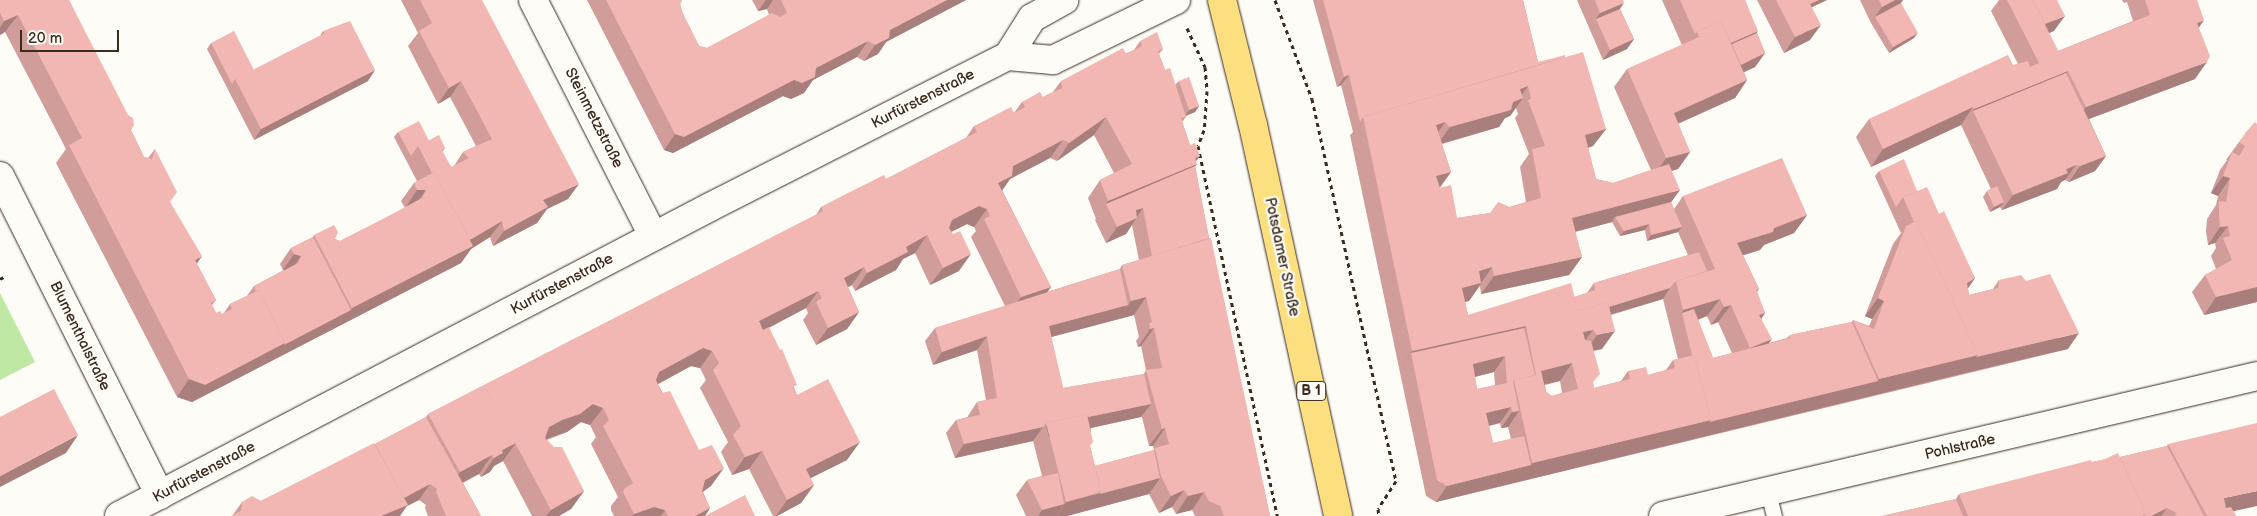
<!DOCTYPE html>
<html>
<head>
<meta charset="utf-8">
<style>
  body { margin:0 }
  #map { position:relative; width:2257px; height:516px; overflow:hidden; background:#fdfcf7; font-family:"Balsamiq Sans",sans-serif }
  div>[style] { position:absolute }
  .green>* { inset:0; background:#bee8a4 }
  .path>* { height:3px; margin-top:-1.5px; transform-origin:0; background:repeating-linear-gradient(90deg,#3b2a1e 0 4px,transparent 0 8px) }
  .roads { filter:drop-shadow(0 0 1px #3b2a1e) drop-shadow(0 0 1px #3b2a1e) }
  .service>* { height:15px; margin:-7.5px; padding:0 7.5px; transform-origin:7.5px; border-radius:7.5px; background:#fdfcf7 }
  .minor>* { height:28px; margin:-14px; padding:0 14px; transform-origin:14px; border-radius:14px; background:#fdfcf7 }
  .primary>* { height:28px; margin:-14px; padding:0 14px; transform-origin:14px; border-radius:14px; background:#fce080 }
  .wall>* { inset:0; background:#d09d9a }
  .shaded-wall>* { inset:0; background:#a97f7d }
  .building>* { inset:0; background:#f2b6b3 }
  span { translate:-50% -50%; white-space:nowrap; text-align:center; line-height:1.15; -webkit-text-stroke:4.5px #fdfcf7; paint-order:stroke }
  .shield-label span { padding:1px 4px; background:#fdfcf7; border:1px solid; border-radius:4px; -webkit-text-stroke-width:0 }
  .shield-label { font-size:14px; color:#3b2a1e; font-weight:700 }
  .street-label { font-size:15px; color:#3b2a1e }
  .scale { position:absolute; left:20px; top:30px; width:99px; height:22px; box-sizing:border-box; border:2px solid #3b2a1e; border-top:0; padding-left:6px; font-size:15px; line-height:18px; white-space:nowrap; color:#3b2a1e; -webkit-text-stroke:4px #fdfcf7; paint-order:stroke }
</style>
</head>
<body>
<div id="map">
  <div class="green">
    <div style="clip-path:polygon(0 293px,35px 362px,0 380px)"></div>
  </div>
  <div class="path">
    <div style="left:1275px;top:0;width:106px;rotate:69.5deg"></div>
    <div style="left:1312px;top:99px;width:391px;rotate:77.6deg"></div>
    <div style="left:1396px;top:481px;width:33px;rotate:123deg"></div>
    <div style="left:1378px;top:509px;width:7px;rotate:82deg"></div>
    <div style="left:1187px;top:28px;width:43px;rotate:65.2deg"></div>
    <div style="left:1205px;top:67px;width:24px;rotate:85deg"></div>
    <div style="left:1207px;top:91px;width:39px;rotate:94deg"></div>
    <div style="left:1204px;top:130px;width:17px;rotate:111deg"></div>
    <div style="left:1198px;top:146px;width:378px;rotate:77.9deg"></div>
    <div style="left:0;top:279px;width:4px;rotate:-27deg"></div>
  </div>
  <div class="roads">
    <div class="service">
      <div style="left:1768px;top:492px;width:25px;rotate:76deg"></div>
    </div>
    <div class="minor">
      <div style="left:533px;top:0;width:265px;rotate:63deg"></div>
      <div style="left:1008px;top:56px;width:45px;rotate:-57.7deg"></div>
      <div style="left:1032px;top:18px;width:37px;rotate:-29deg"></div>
      <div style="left:0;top:176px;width:357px;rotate:63.4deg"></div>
      <div style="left:119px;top:516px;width:667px;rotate:-27.6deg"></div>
      <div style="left:710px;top:207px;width:334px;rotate:-26.9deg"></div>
      <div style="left:1008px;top:56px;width:45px;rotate:5.1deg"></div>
      <div style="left:1053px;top:60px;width:137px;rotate:-26deg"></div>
      <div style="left:1663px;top:516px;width:610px;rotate:-13.26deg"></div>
    </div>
    <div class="primary">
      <div style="left:1222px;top:0;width:129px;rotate:76.1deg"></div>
      <div style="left:1253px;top:125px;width:400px;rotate:77.7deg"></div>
    </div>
  </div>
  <div class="wall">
    <div style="clip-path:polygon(0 0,69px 0,131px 130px,144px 157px,148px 158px,155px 149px,170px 202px,197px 264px,216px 300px,212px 305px,216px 313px,222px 314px,224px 313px,230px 304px,247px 296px,254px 286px,284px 270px,283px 270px,280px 264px,291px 248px,313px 237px,314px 235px,335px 239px,340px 241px,405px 208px,401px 201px,414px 183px,417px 181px,394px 137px,398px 132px,429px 141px,445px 148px,442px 152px,451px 167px,454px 166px,463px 152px,476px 146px,450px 97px,438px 104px,408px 46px,418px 33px,401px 0,482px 0,568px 199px,547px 209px,537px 223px,493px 246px,490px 237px,471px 249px,461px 263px,192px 402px,177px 397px,56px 163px,66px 149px,5px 32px,0 35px)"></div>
    <div style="clip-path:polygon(587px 0,682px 0,680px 4px,683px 14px,699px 46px,707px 48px,769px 15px,767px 9px,758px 11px,752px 0,966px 0,886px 42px,878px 54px,864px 61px,857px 57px,813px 80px,804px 93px,791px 99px,783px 96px,673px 153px,664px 150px)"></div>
    <div style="clip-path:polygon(evenodd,1313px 0,1524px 0,1523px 0,1538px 62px,1565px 57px,1606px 129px,1593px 146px,1588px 148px,1596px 179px,1613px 183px,1651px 170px,1614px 87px,1627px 69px,1682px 45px,1662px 0,1745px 0,1757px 33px,1765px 53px,1755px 67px,1744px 72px,1747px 80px,1735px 98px,1678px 124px,1690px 152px,1678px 169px,1671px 171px,1671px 202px,1674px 209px,1683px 196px,1807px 215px,1794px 233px,1764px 245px,1760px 250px,1743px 255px,1759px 289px,1757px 292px,1765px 313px,1761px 319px,1769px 343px,1787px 338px,1790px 335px,1852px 322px,1853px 320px,1869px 326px,1872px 319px,1865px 316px,1893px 244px,1901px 233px,1875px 176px,1879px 171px,1917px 191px,1939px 214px,1975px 278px,1968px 288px,1969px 295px,1993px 289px,1999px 280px,2068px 349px,1436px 502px,1426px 496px,1350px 135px,1353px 132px,1341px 85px,1337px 87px,1313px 0,1516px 108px,1518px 114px,1515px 118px,1529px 154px,1520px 167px,1526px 202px,1490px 213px,1457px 218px,1440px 188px,1451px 172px,1442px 144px,1499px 127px,1505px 118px,1510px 116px,1516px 108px,1313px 0,1612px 222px,1620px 236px,1645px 230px,1647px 241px,1678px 232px,1688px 255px,1594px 283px,1587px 293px,1574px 297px,1468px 315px,1465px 302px,1469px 301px,1480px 286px,1481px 294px,1569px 275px,1582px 257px,1575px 232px,1612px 222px,1313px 0,1663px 299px,1678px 359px,1673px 360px,1666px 370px,1648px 375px,1628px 371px,1621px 381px,1594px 388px,1593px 383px,1594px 351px,1602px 349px,1611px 315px,1663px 299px,1313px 0,1707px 316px,1711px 325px,1718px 322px,1732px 353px,1713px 358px,1698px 320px,1707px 316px,1313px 0,1494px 372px,1495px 385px,1477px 389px,1475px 377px,1494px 372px,1313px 0,1560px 381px,1562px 393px,1552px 396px,1546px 392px,1545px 385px,1560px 381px,1313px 0,1500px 423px,1501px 428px,1508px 427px,1511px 439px,1493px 443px,1489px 426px,1500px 423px)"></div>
    <div style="clip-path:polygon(1577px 0,1623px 0,1620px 9px,1634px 39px,1627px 49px,1603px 60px)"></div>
    <div style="clip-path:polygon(1757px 0,1827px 0,1812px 7px,1810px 40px,1784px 53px)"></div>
    <div style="clip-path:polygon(1860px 0,1903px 0,1901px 3px,1914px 38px,1889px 53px,1871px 23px)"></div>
    <div style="clip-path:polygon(1999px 0,2057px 0,2054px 31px,2049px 33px,2058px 51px,2133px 21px,2127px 2px,2124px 3px,2122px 0,2197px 0,2199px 28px,2195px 79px,2089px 119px,2106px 156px,2095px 171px,2069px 182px,2065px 180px,2061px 182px,2057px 189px,2002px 210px,2000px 207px,1990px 212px,1983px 197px,1987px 191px,1991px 189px,1961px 125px,1871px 167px,1856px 137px,1869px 119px,2018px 64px,1991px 11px)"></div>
    <div style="clip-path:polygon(323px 31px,368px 81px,254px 140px,207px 49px,211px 43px,254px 70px,320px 36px)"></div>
    <div style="clip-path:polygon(evenodd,1140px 41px,1163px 49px,1159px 54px,1165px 70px,1175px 85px,1179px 81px,1199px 106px,1195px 112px,1186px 116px,1186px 117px,1182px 122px,1190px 145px,1200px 156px,1196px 161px,1195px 166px,1209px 238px,1270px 516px,1195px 516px,1192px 510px,1176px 514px,1172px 507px,1159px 513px,1149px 494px,1067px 516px,1026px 516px,1016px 495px,1027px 480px,1042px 476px,1033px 441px,955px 458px,946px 433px,956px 420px,968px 417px,968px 416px,977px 402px,986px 400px,977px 350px,933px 365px,925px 341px,935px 328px,1005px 306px,971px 237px,976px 231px,974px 227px,967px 224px,951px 232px,959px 271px,930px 285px,915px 253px,903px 259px,896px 270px,855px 291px,852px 285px,848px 287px,859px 312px,847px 329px,816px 345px,803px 320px,808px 313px,806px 308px,769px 328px,797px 395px,847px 460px,810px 478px,814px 485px,801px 503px,777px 516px,773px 516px,749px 469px,732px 475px,721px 452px,728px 442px,700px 388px,706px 380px,700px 368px,691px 366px,658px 384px,711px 486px,703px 492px,710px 508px,705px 516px,614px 516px,611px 510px,611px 506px,618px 497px,591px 444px,596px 437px,590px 425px,581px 422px,567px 432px,547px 440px,584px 491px,571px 509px,559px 516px,532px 516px,503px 461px,494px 466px,490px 472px,481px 477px,479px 474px,463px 483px,481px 516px,428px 516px,425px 508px,426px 505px,419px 500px,407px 506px,232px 516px,242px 502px,261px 501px,375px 444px,426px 417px,428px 414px,816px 215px,821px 207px,886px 179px,966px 138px,974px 126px,1014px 113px,1022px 102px,1043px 97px,1053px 92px,1061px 81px,1134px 50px,1140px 41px,1094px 135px,1114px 173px,1100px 180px,1088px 198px,1096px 219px,1095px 220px,1106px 243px,1126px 234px,1132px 225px,1139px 260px,1122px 265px,1120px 269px,1047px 292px,1051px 287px,1002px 190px,1010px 179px,1050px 158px,1057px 161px,1094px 135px,1140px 41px,1134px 315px,1139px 337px,1136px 341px,1138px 347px,1141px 346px,1146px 370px,1144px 374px,1063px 388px,1051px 337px,1134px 315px,1140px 41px,1141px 417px,1142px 417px,1149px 446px,1153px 446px,1154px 450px,1095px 466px,1090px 446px,1091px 428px,1141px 417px)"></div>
    <div style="clip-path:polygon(2257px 124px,2257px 302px,2204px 315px,2192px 292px,2205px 275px,2216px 269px,2211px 256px,2216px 248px,2215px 243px,2208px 245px,2206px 231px,2207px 219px,2216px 205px,2218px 196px,2211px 193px,2220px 170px,2227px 160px,2226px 160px,2239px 142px)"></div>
    <div style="clip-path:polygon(2168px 444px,2233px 511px,2236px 516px,1882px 516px,1956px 499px,1959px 494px,2092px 462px,2120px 457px,2167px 446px)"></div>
  </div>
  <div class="shaded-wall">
    <div style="clip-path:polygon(766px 0,773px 0,767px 9px,758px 11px)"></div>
    <div style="clip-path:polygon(947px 0,966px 0,886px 42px,878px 54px,864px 61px,875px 45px,890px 30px)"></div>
    <div style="clip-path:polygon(1819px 0,1827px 0,1797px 14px,1801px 8px)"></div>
    <div style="clip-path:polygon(1895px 0,1903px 0,1897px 8px,1875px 17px,1882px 7px)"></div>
    <div style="clip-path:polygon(1624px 3px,1613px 19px,1596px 19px,1600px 13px)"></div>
    <div style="clip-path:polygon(18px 15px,5px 32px,0 35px,0 28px,4px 21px)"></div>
    <div style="clip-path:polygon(2065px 16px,2054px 31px,2032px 40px,2043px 25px)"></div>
    <div style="clip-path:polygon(2204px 20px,2192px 38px,2197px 23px)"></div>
    <div style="clip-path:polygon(1821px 25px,1810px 40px,1784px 53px,1795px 37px)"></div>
    <div style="clip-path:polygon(1758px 31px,1747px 47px,1729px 44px)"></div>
    <div style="clip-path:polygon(1918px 33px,1914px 38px,1889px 53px,1893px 47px)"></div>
    <div style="clip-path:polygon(1634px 39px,1627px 49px,1603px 60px,1610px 50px)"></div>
    <div style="clip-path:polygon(868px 41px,857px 57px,813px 80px,804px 93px,791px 99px,783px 96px,673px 153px,664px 150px,675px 134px,816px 68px)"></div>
    <div style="clip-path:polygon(1765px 53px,1755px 67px,1727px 80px,1737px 66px)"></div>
    <div style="clip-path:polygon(2207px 62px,2195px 79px,2073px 125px,2086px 107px)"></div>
    <div style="clip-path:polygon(375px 70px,368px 81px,254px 140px,261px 129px)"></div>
    <div style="clip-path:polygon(2068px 71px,2055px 89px,1973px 111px,1974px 109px)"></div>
    <div style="clip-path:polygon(1349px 75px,1341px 85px,1337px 87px,1344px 77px)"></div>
    <div style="clip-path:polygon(1747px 80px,1735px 98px,1661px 131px,1674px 113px)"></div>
    <div style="clip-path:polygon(461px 81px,450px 97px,438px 104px,449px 88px)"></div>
    <div style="clip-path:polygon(1528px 86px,1518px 100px,1523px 98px,1510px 116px,1505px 118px,1499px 127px,1437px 145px,1450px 127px,1520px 89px)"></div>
    <div style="clip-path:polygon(1199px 106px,1195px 112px,1185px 116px,1189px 110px)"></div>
    <div style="clip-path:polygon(1973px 107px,1961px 125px,1871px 167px,1883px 149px)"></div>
    <div style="clip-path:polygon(1106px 117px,1094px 135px,1057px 161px,1069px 143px)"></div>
    <div style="clip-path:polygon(1445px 122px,1433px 140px,1436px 125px)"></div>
    <div style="clip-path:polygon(1606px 129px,1593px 146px,1572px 153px,1585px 135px)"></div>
    <div style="clip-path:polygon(1063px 140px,1050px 158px,1010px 179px,1000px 194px,998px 183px,1013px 166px)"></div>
    <div style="clip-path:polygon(1690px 152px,1678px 169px,1654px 176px,1666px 158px)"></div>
    <div style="clip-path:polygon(1200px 156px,1193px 165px,1197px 164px,1184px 182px,1106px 204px,1108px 201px)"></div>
    <div style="clip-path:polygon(2106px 156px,2095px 171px,2069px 182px,2080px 166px)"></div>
    <div style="clip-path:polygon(2076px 165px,2065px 180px,2061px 182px,2057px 189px,2002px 210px,2013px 195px)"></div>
    <div style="clip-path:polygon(1451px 172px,1438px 189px,1436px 176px)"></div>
    <div style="clip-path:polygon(2223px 176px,2230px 178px,2218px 196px,2211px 193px)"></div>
    <div style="clip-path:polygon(579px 184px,568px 199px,547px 209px,537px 223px,493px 246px,504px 231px,543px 200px)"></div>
    <div style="clip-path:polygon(417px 190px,426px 190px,413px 208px,405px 208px)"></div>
    <div style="clip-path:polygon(1680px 190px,1667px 208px,1615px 217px,1612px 222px,1559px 236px,1572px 218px)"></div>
    <div style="clip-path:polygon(2004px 202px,2000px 207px,1990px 212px,1994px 207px)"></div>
    <div style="clip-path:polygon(979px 206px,987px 209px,974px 227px,967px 224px,939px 238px,952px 220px)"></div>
    <div style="clip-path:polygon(1143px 208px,1126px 234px,1106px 243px,1117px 227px,1136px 210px)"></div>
    <div style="clip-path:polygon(1807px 215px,1794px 233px,1764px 245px,1760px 250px,1725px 261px,1737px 243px)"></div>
    <div style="clip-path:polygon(502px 221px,490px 237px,471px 249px,461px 263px,192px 402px,177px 397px,189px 379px,285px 343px,351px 310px,352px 308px)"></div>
    <div style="clip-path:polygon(1649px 224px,1645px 230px,1620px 236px,1624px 231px)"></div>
    <div style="clip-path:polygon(2228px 226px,2215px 243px,2208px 245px,2220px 227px)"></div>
    <div style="clip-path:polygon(1682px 227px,1678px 232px,1647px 241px,1651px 235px)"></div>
    <div style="clip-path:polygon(927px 235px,915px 253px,903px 259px,896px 270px,855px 291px,867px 273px,906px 247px)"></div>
    <div style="clip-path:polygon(294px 254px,301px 256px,290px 272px,283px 270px)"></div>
    <div style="clip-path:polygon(971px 254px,959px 271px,930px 285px,943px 268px)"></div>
    <div style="clip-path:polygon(202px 256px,190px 274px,195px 260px)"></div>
    <div style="clip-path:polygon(1582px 257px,1569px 275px,1481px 294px,1494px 276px)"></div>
    <div style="clip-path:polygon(864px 267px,852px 285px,831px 296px,844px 278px)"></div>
    <div style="clip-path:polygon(1492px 267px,1469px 301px,1449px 305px,1462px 288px,1479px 271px)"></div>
    <div style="clip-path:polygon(1975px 278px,1964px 294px,1967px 283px)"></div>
    <div style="clip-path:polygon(1051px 287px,1038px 305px,1009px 314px,1021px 297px)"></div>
    <div style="clip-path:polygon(2257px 287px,2257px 302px,2204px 315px,2216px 297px)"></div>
    <div style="clip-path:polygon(1670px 288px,1663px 299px,1565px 328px,1572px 318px)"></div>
    <div style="clip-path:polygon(818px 291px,806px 308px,747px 339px,759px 321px)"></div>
    <div style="clip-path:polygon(1146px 297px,1134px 315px,1119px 319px,1131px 301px)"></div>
    <div style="clip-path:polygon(1878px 298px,1884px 301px,1872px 319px,1865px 316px)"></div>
    <div style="clip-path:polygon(1720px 299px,1707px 316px,1685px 324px,1682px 313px,1683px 310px)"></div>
    <div style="clip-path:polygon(1128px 305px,1119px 319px,1040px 340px,1049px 326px)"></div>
    <div style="clip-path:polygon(1731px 305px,1718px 322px,1711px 325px,1724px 307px)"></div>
    <div style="clip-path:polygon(859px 312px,847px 329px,816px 345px,828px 328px)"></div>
    <div style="clip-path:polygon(1765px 313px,1753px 331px,1759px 315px)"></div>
    <div style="clip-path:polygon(1526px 326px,1513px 344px,1411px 353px,1400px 369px,1412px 351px)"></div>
    <div style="clip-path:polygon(1154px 328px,1141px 346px,1138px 347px,1150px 329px)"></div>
    <div style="clip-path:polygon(1593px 330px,1580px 347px,1583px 332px)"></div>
    <div style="clip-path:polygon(1615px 331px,1602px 349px,1585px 352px,1597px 335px)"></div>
    <div style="clip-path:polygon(2079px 333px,2068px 349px,1965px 373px,1976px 357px)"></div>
    <div style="clip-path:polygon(987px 336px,977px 350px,933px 365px,942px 352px)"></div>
    <div style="clip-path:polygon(1772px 339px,1759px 357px,1737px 365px,1750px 348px)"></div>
    <div style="clip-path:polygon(703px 348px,712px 351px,700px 368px,691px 366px,647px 390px,659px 372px)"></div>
    <div style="clip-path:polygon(1978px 355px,1965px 373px,1698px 438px,1709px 422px,1878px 381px,1879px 379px)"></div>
    <div style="clip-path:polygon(1505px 356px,1494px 372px,1462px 380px,1473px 364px)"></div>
    <div style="clip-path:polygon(1572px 363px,1560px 381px,1529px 388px,1541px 371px)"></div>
    <div style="clip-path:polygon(593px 404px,603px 408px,590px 425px,581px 422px,567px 432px,549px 438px,537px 445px,549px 427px)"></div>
    <div style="clip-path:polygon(1151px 404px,1141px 417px,1049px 437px,1046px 426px)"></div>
    <div style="clip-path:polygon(1511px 407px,1500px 423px,1475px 429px,1486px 413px)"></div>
    <div style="clip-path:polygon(1519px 411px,1508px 427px,1501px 428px,1512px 412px)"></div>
    <div style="clip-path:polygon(1711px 420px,1698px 438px,1436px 502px,1447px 486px,1531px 465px,1532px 463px)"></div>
    <div style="clip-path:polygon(1043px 427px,1033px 441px,955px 458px,964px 444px)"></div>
    <div style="clip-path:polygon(1165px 428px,1153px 446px,1149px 446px,1162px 429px)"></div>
    <div style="clip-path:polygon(78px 435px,66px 453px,0 487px,0 476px)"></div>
    <div style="clip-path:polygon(860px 442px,847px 460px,793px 487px,806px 469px)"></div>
    <div style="clip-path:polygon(516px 443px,503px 461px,494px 466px,490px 472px,481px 477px,494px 458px,502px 450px)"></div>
    <div style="clip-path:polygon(762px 451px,749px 469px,732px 475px,745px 457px)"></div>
    <div style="clip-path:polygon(492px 455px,479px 474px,447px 490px,460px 472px)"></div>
    <div style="clip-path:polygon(724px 468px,711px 486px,693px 498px,705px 480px)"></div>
    <div style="clip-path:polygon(1160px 478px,1149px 494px,1067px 516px,1056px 516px,1066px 502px)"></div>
    <div style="clip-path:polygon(430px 484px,419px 500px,407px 506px,400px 516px,381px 516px,402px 499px)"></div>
    <div style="clip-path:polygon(814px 485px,801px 503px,777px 516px,776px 516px,787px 500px)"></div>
    <div style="clip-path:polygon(1184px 490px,1172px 507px,1159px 513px,1171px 496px)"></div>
    <div style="clip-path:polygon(584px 491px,571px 509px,559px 516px,546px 516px,551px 510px)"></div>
    <div style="clip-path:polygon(2257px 491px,2257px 506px,2212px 516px,2224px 498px)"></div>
    <div style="clip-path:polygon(1204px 492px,1192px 510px,1176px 514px,1188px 496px)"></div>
    <div style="clip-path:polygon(1064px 504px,1056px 516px,1038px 516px,1042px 510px)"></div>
    <div style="clip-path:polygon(654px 507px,665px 510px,661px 516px,632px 516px,634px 514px)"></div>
    <div style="clip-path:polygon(710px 508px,705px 516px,695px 516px)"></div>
    <div style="clip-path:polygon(2167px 508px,2161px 516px,2151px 516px)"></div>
  </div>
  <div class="building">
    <div style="clip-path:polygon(0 0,69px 0,128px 115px,133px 118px,134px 125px,131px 130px,144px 157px,152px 159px,155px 149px,177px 192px,170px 202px,202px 256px,195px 260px,216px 300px,211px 303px,216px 313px,220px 311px,222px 314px,232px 309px,230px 304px,259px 290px,285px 343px,205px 385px,189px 379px,69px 145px,82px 138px,18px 15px,4px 21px,0 13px)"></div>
    <div style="clip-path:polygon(420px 0,482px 0,579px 184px,543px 200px,548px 207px,504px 231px,502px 221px,470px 240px,434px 172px,432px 173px,418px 146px,439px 135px,445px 148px,442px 150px,451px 167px,469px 158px,463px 152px,492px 139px,461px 81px,449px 88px,419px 31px,432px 23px)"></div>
    <div style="clip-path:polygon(606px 0,682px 0,680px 4px,683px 14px,699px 46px,707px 48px,772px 13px,780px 17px,787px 13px,781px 0,947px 0,890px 30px,889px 38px,875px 45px,868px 41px,816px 68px,815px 77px,802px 83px,794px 80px,684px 137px,675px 134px)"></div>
    <div style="clip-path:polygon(1323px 0,1523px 0,1538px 62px,1565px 55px,1565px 57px,1363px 117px,1360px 122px,1349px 75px,1344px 77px)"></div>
    <div style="clip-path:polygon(1595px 0,1623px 0,1624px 3px,1600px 13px)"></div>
    <div style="clip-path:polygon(1680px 0,1745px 0,1758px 31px,1731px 43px,1721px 21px,1697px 32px,1695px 34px)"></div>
    <div style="clip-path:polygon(1776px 0,1808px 0,1821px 25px,1795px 37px)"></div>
    <div style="clip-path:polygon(1808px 0,1819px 0,1810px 4px)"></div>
    <div style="clip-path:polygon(1879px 0,1895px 0,1882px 7px)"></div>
    <div style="clip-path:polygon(2007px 0,2033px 0,2058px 51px,2150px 15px,2145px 0,2197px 0,2204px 20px,2197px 23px,2210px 56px,2207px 62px,2086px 107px,2068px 71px,1974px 109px,1973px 107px,1883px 149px,1869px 119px,2008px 55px,2013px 65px,2028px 61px,2030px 67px,2039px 63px)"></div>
    <div style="clip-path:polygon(2033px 0,2057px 0,2065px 16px,2045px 24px)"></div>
    <div style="clip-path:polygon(1901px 3px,1918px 33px,1893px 47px,1875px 17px)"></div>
    <div style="clip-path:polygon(1620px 9px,1634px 39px,1610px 50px,1596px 19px)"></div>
    <div style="clip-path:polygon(350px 21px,375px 70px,261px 129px,235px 79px,325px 33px,323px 31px)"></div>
    <div style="clip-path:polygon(1721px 21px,1747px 80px,1674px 113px,1690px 152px,1666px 158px,1627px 69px,1699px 37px,1697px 32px)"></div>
    <div style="clip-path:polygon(234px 31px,254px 70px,235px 79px,232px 84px,211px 43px)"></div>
    <div style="clip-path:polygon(1157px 32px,1163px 49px,1158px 51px,1165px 70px,1170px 68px,1186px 117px,1181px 118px,1190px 145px,1195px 143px,1200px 156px,1195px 158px,1197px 164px,1108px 201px,1100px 180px,1132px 164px,1106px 117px,1069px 143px,1063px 140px,1013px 166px,1012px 176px,998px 183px,1051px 287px,1021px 297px,984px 219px,990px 216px,987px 209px,979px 206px,952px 220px,949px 228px,953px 234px,960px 231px,971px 254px,943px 268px,927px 235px,906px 247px,908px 252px,867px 273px,864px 267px,844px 278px,859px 312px,828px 328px,816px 302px,822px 298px,818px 291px,759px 321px,763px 330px,769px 327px,780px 350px,782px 349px,797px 385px,793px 387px,797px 395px,828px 379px,860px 442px,806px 469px,814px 485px,787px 500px,762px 451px,745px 457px,733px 435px,741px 426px,713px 370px,719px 363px,712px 351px,703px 348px,659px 372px,656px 380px,662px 393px,670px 391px,699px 450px,712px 445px,724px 468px,705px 480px,702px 492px,710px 508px,695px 516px,668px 516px,665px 510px,654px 507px,634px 514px,623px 492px,624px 489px,633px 483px,603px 426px,609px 420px,603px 408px,593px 404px,580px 414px,562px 420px,549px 427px,545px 438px,554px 447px,562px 447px,584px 491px,551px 510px,484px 385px,823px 211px,821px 207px,836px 199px,884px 175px,886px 179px,973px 134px,977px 132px,974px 126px,1011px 107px,1014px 113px,1025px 107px,1022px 102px,1040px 92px,1043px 97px,1062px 88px,1061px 81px,1123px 48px,1126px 54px,1142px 46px,1140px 41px)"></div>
    <div style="clip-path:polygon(1757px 33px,1765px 53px,1741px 65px,1732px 44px)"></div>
    <div style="clip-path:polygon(evenodd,1583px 52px,1606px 129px,1585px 135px,1596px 179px,1613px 183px,1669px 164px,1680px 190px,1572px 218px,1582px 257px,1494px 276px,1492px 267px,1479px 271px,1481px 283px,1462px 288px,1468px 315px,1571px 283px,1578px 311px,1608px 302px,1615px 331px,1597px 335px,1593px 330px,1583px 332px,1585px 340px,1591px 341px,1600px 374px,1593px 382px,1594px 388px,1630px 379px,1628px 371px,1646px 367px,1648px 375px,1675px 368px,1673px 360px,1694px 355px,1711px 420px,1532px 463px,1514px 380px,1536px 375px,1526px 326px,1412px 351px,1363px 117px,1583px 52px,1528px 86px,1531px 99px,1528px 100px,1545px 146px,1532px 149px,1541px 198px,1510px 207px,1498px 202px,1490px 213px,1457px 218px,1451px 185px,1440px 188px,1436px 176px,1451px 172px,1436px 125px,1445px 122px,1450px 127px,1511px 110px,1513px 102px,1523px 98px,1520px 89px,1528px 86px,1583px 52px,1572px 363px,1578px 389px,1552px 396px,1546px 392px,1541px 371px,1572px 363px)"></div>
    <div style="clip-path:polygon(2066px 73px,2106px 156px,2080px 166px,2076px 165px,2066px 169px,2068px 173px,2013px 195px,1973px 111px)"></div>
    <div style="clip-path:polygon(1189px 77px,1199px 106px,1189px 110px,1179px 81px)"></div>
    <div style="clip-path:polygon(419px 121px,429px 141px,418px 146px,411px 156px,398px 132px)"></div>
    <div style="clip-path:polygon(2255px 122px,2257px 124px,2257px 287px,2216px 297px,2205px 275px,2232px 260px,2223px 238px,2230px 236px,2228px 226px,2220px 227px,2219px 213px,2219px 201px,2226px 202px,2230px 178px,2223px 176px,2232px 152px,2239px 156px,2245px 146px,2239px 142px,2246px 132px)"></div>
    <div style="clip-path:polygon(1782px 158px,1807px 215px,1774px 228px,1773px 232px,1737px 243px,1759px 289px,1756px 290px,1765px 313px,1759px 315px,1772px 339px,1750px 348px,1731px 305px,1724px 307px,1720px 299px,1683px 310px,1676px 281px,1715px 269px,1683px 196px)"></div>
    <div style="clip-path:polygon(1904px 159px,1917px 191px,1903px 197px,1896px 207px,1879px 171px)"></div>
    <div style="clip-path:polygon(1195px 166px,1209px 238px,1152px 256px,1143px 208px,1136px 210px,1137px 218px,1117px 227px,1106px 204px)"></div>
    <div style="clip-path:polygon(434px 172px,473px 246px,352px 308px,314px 235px,334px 225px,338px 232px,335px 239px,340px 241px,383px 219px,422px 198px,426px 190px,417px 190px,414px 183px)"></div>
    <div style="clip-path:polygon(1997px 186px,2004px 202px,1994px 207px,1987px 191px)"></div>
    <div style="clip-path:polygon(1927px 187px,1939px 214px,1944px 211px,1975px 278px,1967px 283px,1969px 295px,1998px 288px,1999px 280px,2021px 275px,2026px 281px,2050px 274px,2079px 333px,1976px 357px,1978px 355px,1916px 221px,1914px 222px,1903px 197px)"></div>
    <div style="clip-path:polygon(1671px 202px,1682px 227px,1651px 235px,1649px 224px,1624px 231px,1615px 217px)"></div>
    <div style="clip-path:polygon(1916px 221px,1978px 355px,1879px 379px,1853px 320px,1874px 329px,1884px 301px,1878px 298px,1906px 226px)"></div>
    <div style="clip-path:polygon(313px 237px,351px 310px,284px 345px,285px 343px,259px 290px,256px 291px,254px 286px,298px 263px,301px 256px,294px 254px,291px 248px)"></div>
    <div style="clip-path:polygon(1211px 238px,1270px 516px,1224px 516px,1220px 506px,1209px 501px,1204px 492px,1188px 496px,1184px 490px,1171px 496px,1161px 476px,1155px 448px,1169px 444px,1165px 428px,1162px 429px,1146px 370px,1162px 368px,1154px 328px,1150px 329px,1149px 323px,1152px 322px,1146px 297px,1131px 301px,1122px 265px)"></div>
    <div style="clip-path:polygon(1699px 252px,1707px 271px,1676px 281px,1670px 288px,1609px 307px,1608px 302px,1578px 311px,1574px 297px,1595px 290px,1594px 283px)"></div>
    <div style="clip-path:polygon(1120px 269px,1128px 305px,1049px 326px,1063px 388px,1144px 374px,1151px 404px,1088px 417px,1087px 414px,1046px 423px,1043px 427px,964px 444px,956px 420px,980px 415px,977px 402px,997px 398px,987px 336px,942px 352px,935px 328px)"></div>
    <div style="clip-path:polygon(1694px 309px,1713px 358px,1790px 338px,1790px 335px,1852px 322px,1878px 381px,1709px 422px,1711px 420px,1694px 355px,1692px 355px,1682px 313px)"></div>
    <div style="clip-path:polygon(evenodd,1524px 328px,1535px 375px,1514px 380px,1513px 382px,1519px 411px,1512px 412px,1511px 407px,1486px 413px,1493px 443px,1524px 436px,1531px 465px,1447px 486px,1437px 480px,1411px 353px,1524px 328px,1505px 356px,1507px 383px,1477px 389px,1473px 364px,1505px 356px)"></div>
    <div style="clip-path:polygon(484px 385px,516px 443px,502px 450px,503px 453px,494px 458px,492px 455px,460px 472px,428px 414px)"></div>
    <div style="clip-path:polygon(54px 389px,78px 435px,0 476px,0 417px)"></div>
    <div style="clip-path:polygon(1087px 414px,1093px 442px,1090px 446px,1101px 492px,1066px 502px,1046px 423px)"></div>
    <div style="clip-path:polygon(426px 417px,481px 516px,446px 516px,436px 492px,437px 489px,430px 484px,404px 498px,375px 444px)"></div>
    <div style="clip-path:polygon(2257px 423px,2257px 491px,2224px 498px,2226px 508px,2231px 507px,2236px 516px,2207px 516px,2168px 444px)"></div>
    <div style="clip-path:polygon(374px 443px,408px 505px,381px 516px,231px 516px,241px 511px,242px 502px,252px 496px,261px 501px)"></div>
    <div style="clip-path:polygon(2167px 446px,2204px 516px,2175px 516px,2177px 513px,2167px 508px,2151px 516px,2145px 516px,2146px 514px,2120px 457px)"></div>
    <div style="clip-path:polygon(1154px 450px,1160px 478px,1100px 494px,1101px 492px,1095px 466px)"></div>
    <div style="clip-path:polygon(2118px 453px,2146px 514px,2142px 516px,1968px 516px,1959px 494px,2091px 460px,2092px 462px,2105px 459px)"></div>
    <div style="clip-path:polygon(1058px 473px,1064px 504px,1042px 510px,1027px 480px)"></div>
    <div style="clip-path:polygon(745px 495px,755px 516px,705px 516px)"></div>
    <div style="clip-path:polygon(1956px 499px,1963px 516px,1882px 516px)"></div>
  </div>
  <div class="shield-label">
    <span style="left:1311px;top:391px">B 1</span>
  </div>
  <div class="street-label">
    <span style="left:923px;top:99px;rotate:-27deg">Kurfürstenstraße</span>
    <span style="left:594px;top:118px;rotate:63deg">Steinmetzstraße</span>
    <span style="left:1282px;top:257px;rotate:78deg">Potsdamer Straße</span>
    <span style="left:562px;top:284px;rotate:-28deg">Kurfürstenstraße</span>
    <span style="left:80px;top:336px;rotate:64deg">Blumenthalstraße</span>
    <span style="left:1960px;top:447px;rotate:-13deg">Pohlstraße</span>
    <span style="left:204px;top:472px;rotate:-28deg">Kurfürstenstraße</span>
  </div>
  <div class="scale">20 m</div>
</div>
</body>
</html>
